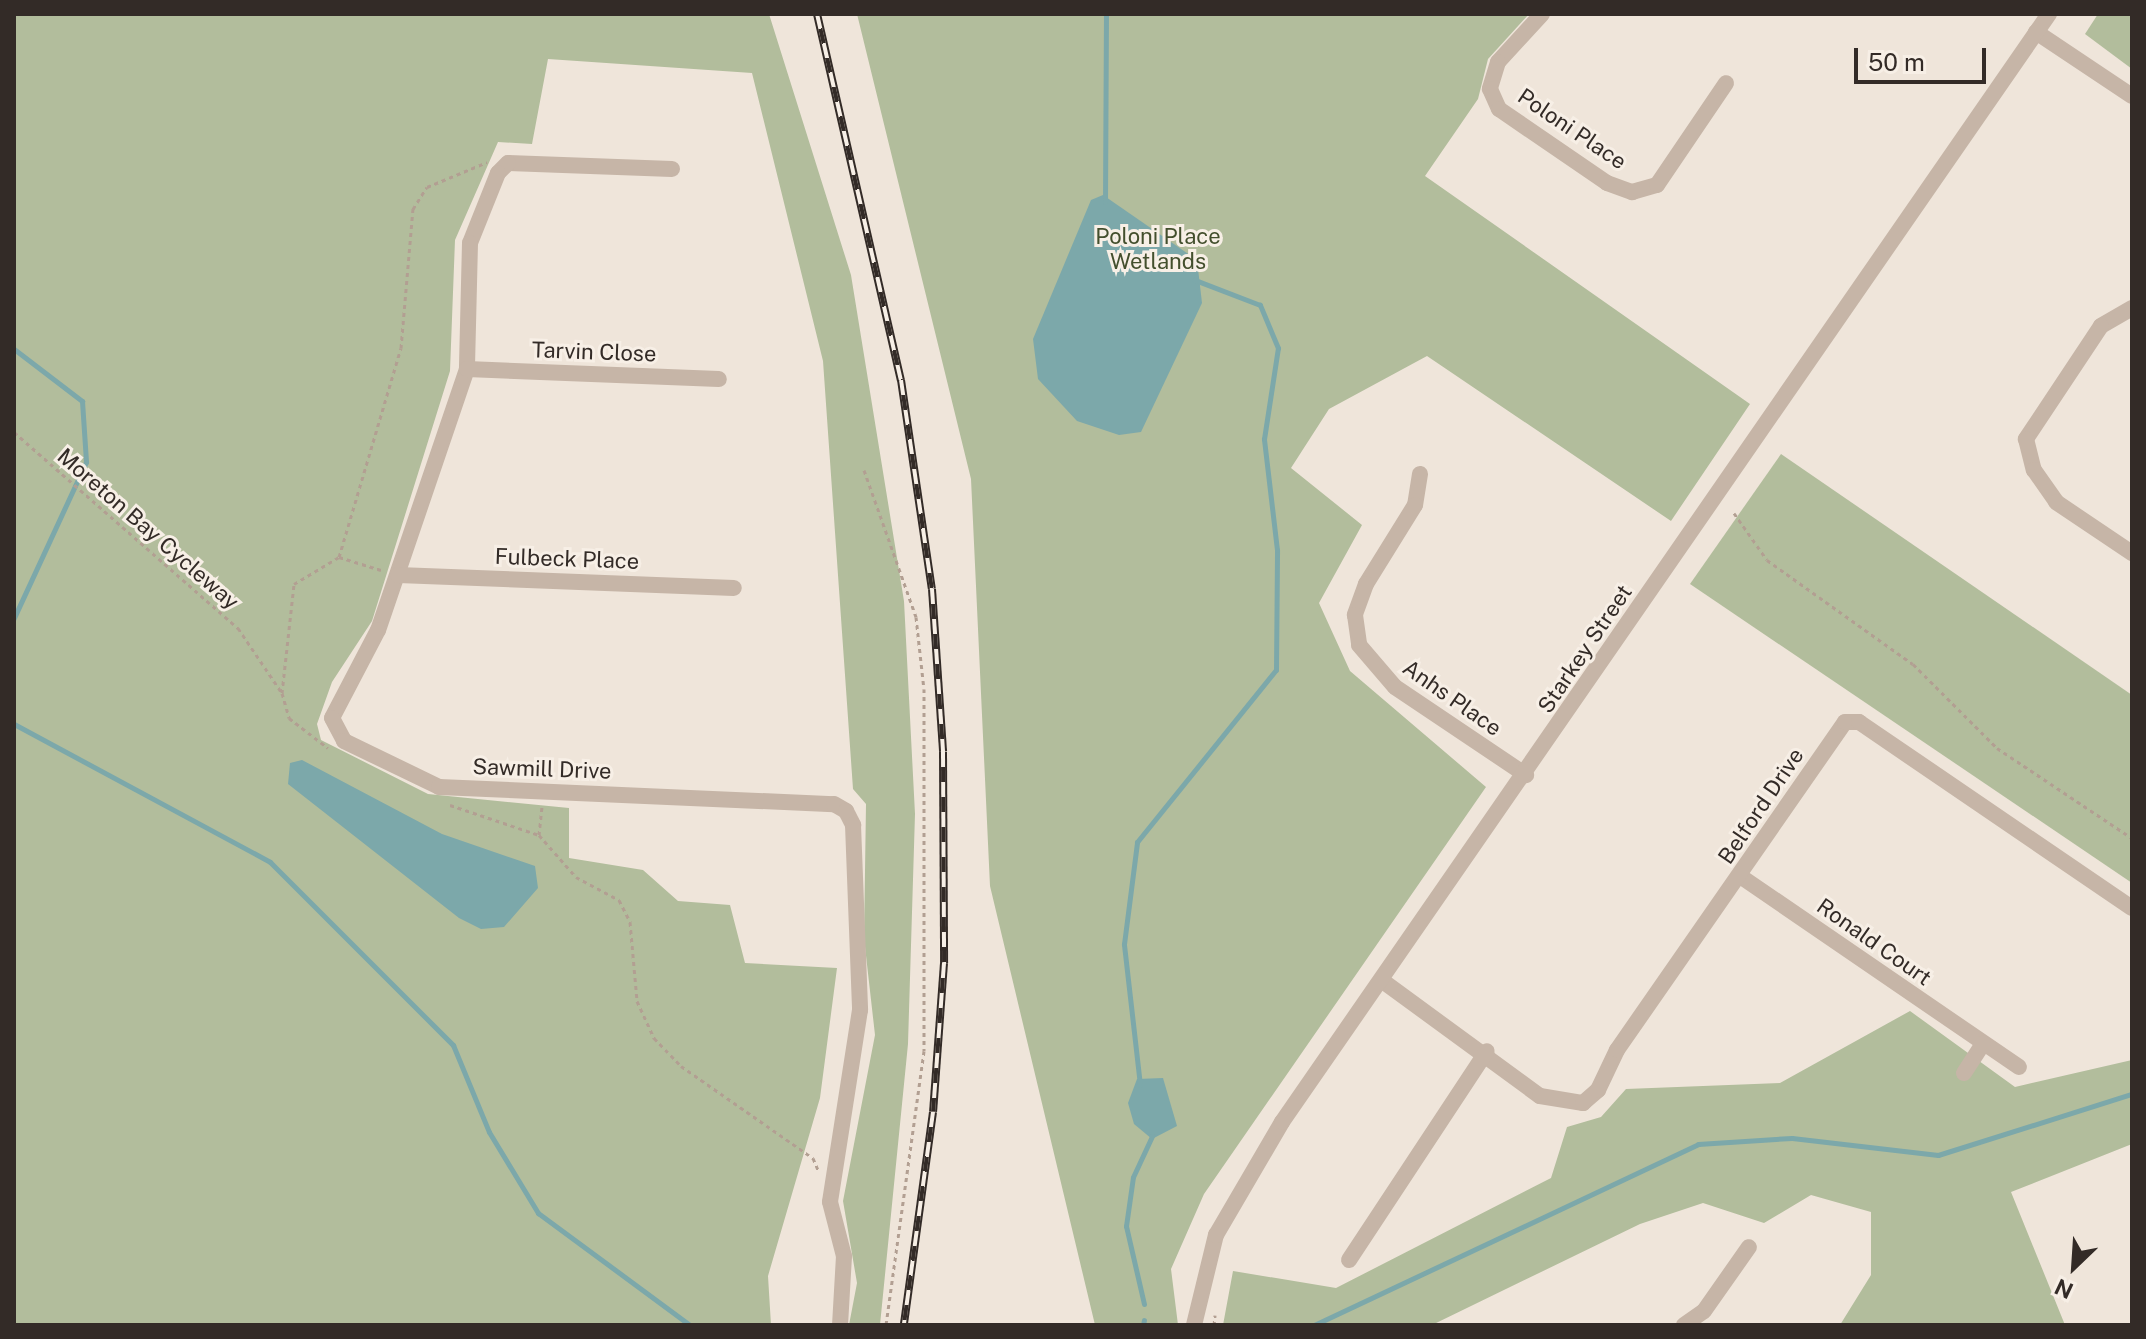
<!DOCTYPE html>
<html>
<head>
<meta charset="utf-8">
<style>
  body { margin:0 }
  #map { position:relative; width:2146px; height:1339px; overflow:hidden; background:#efe5da; font-family:"Public Sans",sans-serif }
  div>[style] { position:absolute }
  .green>* { inset:0; background:#b2bd9c }
  .water>* { inset:0; background:#7ca8aa }
  .stream>* { height:5px; margin:-2.5px; padding:0 2.5px; transform-origin:2.5px; border-radius:2.5px; background:#7ca8aa }
  .path>* { height:3px; margin-top:-1.5px; transform-origin:0; background:repeating-linear-gradient(90deg,#b29f92 0 4px,transparent 0 8px) }
  .minor>* { height:16px; margin:-8px; padding:0 8px; transform-origin:8px; border-radius:8px; background:#c6b5a7 }
  .rail>* { height:8px; margin-top:-4px; transform-origin:0; background:repeating-linear-gradient(90deg,#f7efe6 0 15px,#332b27 0 30px); box-sizing:border-box; border-block:2px solid #332b27 }
  span { translate:-50% -50%; white-space:nowrap; text-align:center; line-height:1.15; -webkit-text-stroke:6px #f7efe6; paint-order:stroke }
  .street-label { font-size:22px; color:#332b27 }
  .park-label { font-size:22px; color:#434f2d }
  .frame { position:absolute; inset:0; border:16px solid #332b27; pointer-events:none }
  .north { position:absolute; left:2034px; top:1227px; width:80px; height:80px; -webkit-text-stroke:6px #f7efe6; paint-order:stroke; rotate:205deg; font-size:22px; font-weight:700; line-height:32px; text-align:center; color:#332b27 }
  .north::after { content:''; display:block; margin:auto; width:28px; height:36px; background:#332b27; clip-path:polygon(50% 0,100% 100%,50% 72%,0 100%) }
  .scale { position:absolute; left:1854px; top:48px; width:132px; height:36px; box-sizing:border-box; border:4px solid #332b27; border-top:0; padding-left:10px; font-size:24px; line-height:28px; white-space:nowrap; color:#332b27; -webkit-text-stroke:6px #f7efe6; paint-order:stroke }
</style>
</head>
<body>
<div id="map">
  <div class="green">
    <div style="clip-path:polygon(14px 14px,769px 14px,851px 275px,904px 601px,915px 814px,908px 1044px,880px 1325px,849px 1325px,857px 1283px,843px 1201px,875px 1035px,864px 938px,866px 804px,853px 789px,823px 361px,752px 73px,548px 59px,532px 144px,498px 142px,455px 240px,450px 371px,372px 621px,332px 682px,317px 724px,321px 740px,428px 794px,569px 808px,569px 858px,643px 870px,678px 901px,730px 905px,745px 963px,837px 968px,820px 1098px,768px 1276px,771px 1325px,14px 1325px)"></div>
    <div style="clip-path:polygon(857px 14px,1529px 14px,1488px 59px,1478px 99px,1425px 176px,1750px 404px,1671px 521px,1427px 356px,1329px 409px,1291px 468px,1362px 525px,1319px 603px,1350px 671px,1486px 787px,1204px 1194px,1171px 1269px,1178px 1325px,1095px 1325px,990px 886px,971px 479px)"></div>
    <div style="clip-path:polygon(2098px 14px,2132px 14px,2132px 69px,2085px 34px)"></div>
    <div style="clip-path:polygon(1781px 454px,2132px 695px,2132px 883px,1690px 584px)"></div>
    <div style="clip-path:polygon(1910px 1011px,2015px 1087px,2132px 1060px,2132px 1144px,2011px 1192px,2065px 1325px,1840px 1325px,1871px 1275px,1871px 1212px,1811px 1195px,1764px 1223px,1703px 1203px,1640px 1224px,1432px 1325px,1223px 1325px,1233px 1271px,1336px 1288px,1551px 1178px,1567px 1127px,1601px 1117px,1626px 1089px,1780px 1083px)"></div>
  </div>
  <div class="water">
    <div style="clip-path:polygon(1103px 195px,1197px 260px,1202px 303px,1141px 432px,1119px 435px,1077px 421px,1038px 379px,1033px 339px,1091px 200px)"></div>
    <div style="clip-path:polygon(302px 760px,442px 834px,535px 866px,538px 888px,504px 927px,481px 929px,459px 918px,288px 784px,290px 763px)"></div>
    <div style="clip-path:polygon(1163px 1078px,1177px 1126px,1152px 1139px,1134px 1124px,1128px 1103px,1137px 1079px)"></div>
  </div>
  <div class="stream">
    <div style="left:1105px;top:202px;width:188px;rotate:-89.7deg"></div>
    <div style="left:14px;top:349px;width:86px;rotate:37.4deg"></div>
    <div style="left:82px;top:401px;width:61px;rotate:86.2deg"></div>
    <div style="left:86px;top:462px;width:172px;rotate:114.8deg"></div>
    <div style="left:14px;top:724px;width:291px;rotate:28.3deg"></div>
    <div style="left:270px;top:862px;width:259px;rotate:45deg"></div>
    <div style="left:453px;top:1045px;width:94px;rotate:67.5deg"></div>
    <div style="left:489px;top:1132px;width:95px;rotate:58.8deg"></div>
    <div style="left:538px;top:1213px;width:189px;rotate:36.4deg"></div>
    <div style="left:1140px;top:1085px;width:142px;rotate:-96.5deg"></div>
    <div style="left:1124px;top:944px;width:103px;rotate:-82.7deg"></div>
    <div style="left:1137px;top:842px;width:221px;rotate:-51.1deg"></div>
    <div style="left:1276px;top:670px;width:120px;rotate:-89.5deg"></div>
    <div style="left:1277px;top:550px;width:112px;rotate:-96.7deg"></div>
    <div style="left:1264px;top:439px;width:92px;rotate:-81.3deg"></div>
    <div style="left:1278px;top:348px;width:47px;rotate:-112.7deg"></div>
    <div style="left:1260px;top:305px;width:70px;rotate:-159deg"></div>
    <div style="left:1144px;top:1304px;width:80px;rotate:-103deg"></div>
    <div style="left:1126px;top:1226px;width:49px;rotate:-81.9deg"></div>
    <div style="left:1133px;top:1177px;width:45px;rotate:-65.1deg"></div>
    <div style="left:1143px;top:1325px;width:5px;rotate:-79deg"></div>
    <div style="left:1314px;top:1325px;width:425px;rotate:-25.2deg"></div>
    <div style="left:1698px;top:1144px;width:94px;rotate:-3.7deg"></div>
    <div style="left:1792px;top:1138px;width:147px;rotate:6.6deg"></div>
    <div style="left:1938px;top:1155px;width:203px;rotate:-17.5deg"></div>
  </div>
  <div class="path">
    <div style="left:14px;top:432px;width:298px;rotate:41.2deg"></div>
    <div style="left:238px;top:628px;width:78px;rotate:55.9deg"></div>
    <div style="left:282px;top:693px;width:26px;rotate:74deg"></div>
    <div style="left:289px;top:718px;width:49px;rotate:37.6deg"></div>
    <div style="left:864px;top:470px;width:156px;rotate:70.5deg"></div>
    <div style="left:916px;top:617px;width:72px;rotate:83.7deg"></div>
    <div style="left:924px;top:689px;width:362px;rotate:90deg"></div>
    <div style="left:924px;top:1051px;width:277px;rotate:97.9deg"></div>
    <div style="left:1734px;top:513px;width:57px;rotate:54.9deg"></div>
    <div style="left:1767px;top:560px;width:179px;rotate:35.5deg"></div>
    <div style="left:1913px;top:664px;width:119px;rotate:45deg"></div>
    <div style="left:1997px;top:748px;width:162px;rotate:33.7deg"></div>
    <div style="left:339px;top:557px;width:44px;rotate:17.2deg"></div>
    <div style="left:282px;top:693px;width:110px;rotate:-83.7deg"></div>
    <div style="left:294px;top:584px;width:52px;rotate:-31deg"></div>
    <div style="left:339px;top:557px;width:218px;rotate:-73.5deg"></div>
    <div style="left:401px;top:348px;width:140px;rotate:-85.1deg"></div>
    <div style="left:413px;top:209px;width:26px;rotate:-58deg"></div>
    <div style="left:427px;top:187px;width:65px;rotate:-22.6deg"></div>
    <div style="left:450px;top:805px;width:94px;rotate:18.6deg"></div>
    <div style="left:539px;top:835px;width:56px;rotate:48.6deg"></div>
    <div style="left:576px;top:877px;width:49px;rotate:28.1deg"></div>
    <div style="left:619px;top:900px;width:25px;rotate:63deg"></div>
    <div style="left:630px;top:922px;width:79px;rotate:84.9deg"></div>
    <div style="left:637px;top:1001px;width:41px;rotate:65.3deg"></div>
    <div style="left:654px;top:1038px;width:39px;rotate:46deg"></div>
    <div style="left:681px;top:1066px;width:161px;rotate:34.9deg"></div>
    <div style="left:813px;top:1158px;width:13px;rotate:67deg"></div>
    <div style="left:539px;top:835px;width:28px;rotate:-84deg"></div>
    <div style="left:1214px;top:1325px;width:10px;rotate:-84deg"></div>
  </div>
  <div class="minor">
    <div style="left:1542px;top:14px;width:65px;rotate:132.5deg"></div>
    <div style="left:1498px;top:62px;width:28px;rotate:107deg"></div>
    <div style="left:1490px;top:89px;width:22px;rotate:66deg"></div>
    <div style="left:1499px;top:109px;width:131px;rotate:34.4deg"></div>
    <div style="left:1607px;top:183px;width:27px;rotate:20deg"></div>
    <div style="left:1632px;top:192px;width:26px;rotate:-16deg"></div>
    <div style="left:1657px;top:185px;width:123px;rotate:-55.9deg"></div>
    <div style="left:2036px;top:32px;width:115px;rotate:33.7deg"></div>
    <div style="left:672px;top:169px;width:164px;rotate:-177.9deg"></div>
    <div style="left:508px;top:163px;width:14px;rotate:135deg"></div>
    <div style="left:498px;top:173px;width:75px;rotate:111.8deg"></div>
    <div style="left:470px;top:243px;width:126px;rotate:91.4deg"></div>
    <div style="left:467px;top:369px;width:276px;rotate:108.8deg"></div>
    <div style="left:378px;top:630px;width:99px;rotate:117.6deg"></div>
    <div style="left:332px;top:718px;width:26px;rotate:62deg"></div>
    <div style="left:344px;top:741px;width:106px;rotate:25.8deg"></div>
    <div style="left:439px;top:787px;width:395px;rotate:2.5deg"></div>
    <div style="left:834px;top:804px;width:14px;rotate:30deg"></div>
    <div style="left:846px;top:811px;width:16px;rotate:63deg"></div>
    <div style="left:853px;top:825px;width:185px;rotate:87.8deg"></div>
    <div style="left:860px;top:1010px;width:194px;rotate:98.9deg"></div>
    <div style="left:830px;top:1202px;width:56px;rotate:75.5deg"></div>
    <div style="left:844px;top:1256px;width:69px;rotate:93.3deg"></div>
    <div style="left:2132px;top:308px;width:36px;rotate:150deg"></div>
    <div style="left:2101px;top:326px;width:136px;rotate:123.6deg"></div>
    <div style="left:2026px;top:439px;width:32px;rotate:76deg"></div>
    <div style="left:2034px;top:470px;width:39px;rotate:55deg"></div>
    <div style="left:2056px;top:502px;width:92px;rotate:33.9deg"></div>
    <div style="left:467px;top:369px;width:252px;rotate:2.3deg"></div>
    <div style="left:1420px;top:474px;width:31px;rotate:99deg"></div>
    <div style="left:1415px;top:505px;width:93px;rotate:121.8deg"></div>
    <div style="left:1366px;top:584px;width:33px;rotate:110deg"></div>
    <div style="left:1355px;top:615px;width:30px;rotate:82deg"></div>
    <div style="left:1359px;top:645px;width:55px;rotate:49.4deg"></div>
    <div style="left:1395px;top:687px;width:158px;rotate:33.9deg"></div>
    <div style="left:398px;top:575px;width:336px;rotate:2.2deg"></div>
    <div style="left:1740px;top:876px;width:338px;rotate:34.4deg"></div>
    <div style="left:1384px;top:982px;width:193px;rotate:36.2deg"></div>
    <div style="left:1540px;top:1096px;width:44px;rotate:9.2deg"></div>
    <div style="left:1583px;top:1103px;width:20px;rotate:-41deg"></div>
    <div style="left:1598px;top:1090px;width:44px;rotate:-64.6deg"></div>
    <div style="left:1617px;top:1050px;width:399px;rotate:-55.2deg"></div>
    <div style="left:1845px;top:722px;width:14px"></div>
    <div style="left:1859px;top:722px;width:330px;rotate:34.3deg"></div>
    <div style="left:1964px;top:1073px;width:35px;rotate:-57deg"></div>
    <div style="left:1349px;top:1260px;width:250px;rotate:-56.6deg"></div>
    <div style="left:1194px;top:1325px;width:93px;rotate:-76.3deg"></div>
    <div style="left:1216px;top:1235px;width:131px;rotate:-59.7deg"></div>
    <div style="left:1282px;top:1122px;width:1348px;rotate:-55.31deg"></div>
    <div style="left:1684px;top:1325px;width:24px;rotate:-35deg"></div>
    <div style="left:1704px;top:1311px;width:78px;rotate:-54.9deg"></div>
  </div>
  <div class="rail">
    <div style="left:817px;top:14px;width:376px;rotate:77.1deg"></div>
    <div style="left:901px;top:380px;width:211px;rotate:81.6deg"></div>
    <div style="left:932px;top:589px;width:163px;rotate:86.1deg"></div>
    <div style="left:943px;top:752px;width:211px;rotate:89.7deg"></div>
    <div style="left:944px;top:963px;width:149px;rotate:94.2deg"></div>
    <div style="left:933px;top:1112px;width:215px;rotate:97.8deg"></div>
  </div>
  <div class="street-label">
    <span style="left:1572px;top:129px;rotate:34deg">Poloni Place</span>
    <span style="left:594px;top:352px;rotate:2deg">Tarvin Close</span>
    <span style="left:148px;top:529px;rotate:41deg">Moreton Bay Cycleway</span>
    <span style="left:567px;top:559px;rotate:2deg">Fulbeck Place</span>
    <span style="left:1585px;top:649px;rotate:-56deg">Starkey Street</span>
    <span style="left:1452px;top:698px;rotate:35deg">Anhs Place</span>
    <span style="left:542px;top:769px;rotate:2deg">Sawmill Drive</span>
    <span style="left:1761px;top:806px;rotate:-56deg">Belford Drive</span>
    <span style="left:1874px;top:942px;rotate:35deg">Ronald Court</span>
  </div>
  <div class="park-label">
    <span style="left:1158px;top:249px">Poloni Place<br>Wetlands</span>
  </div>
  <div class="frame"></div>
  <div class="north">N</div>
  <div class="scale">50 m</div>
</div>
</body>
</html>
